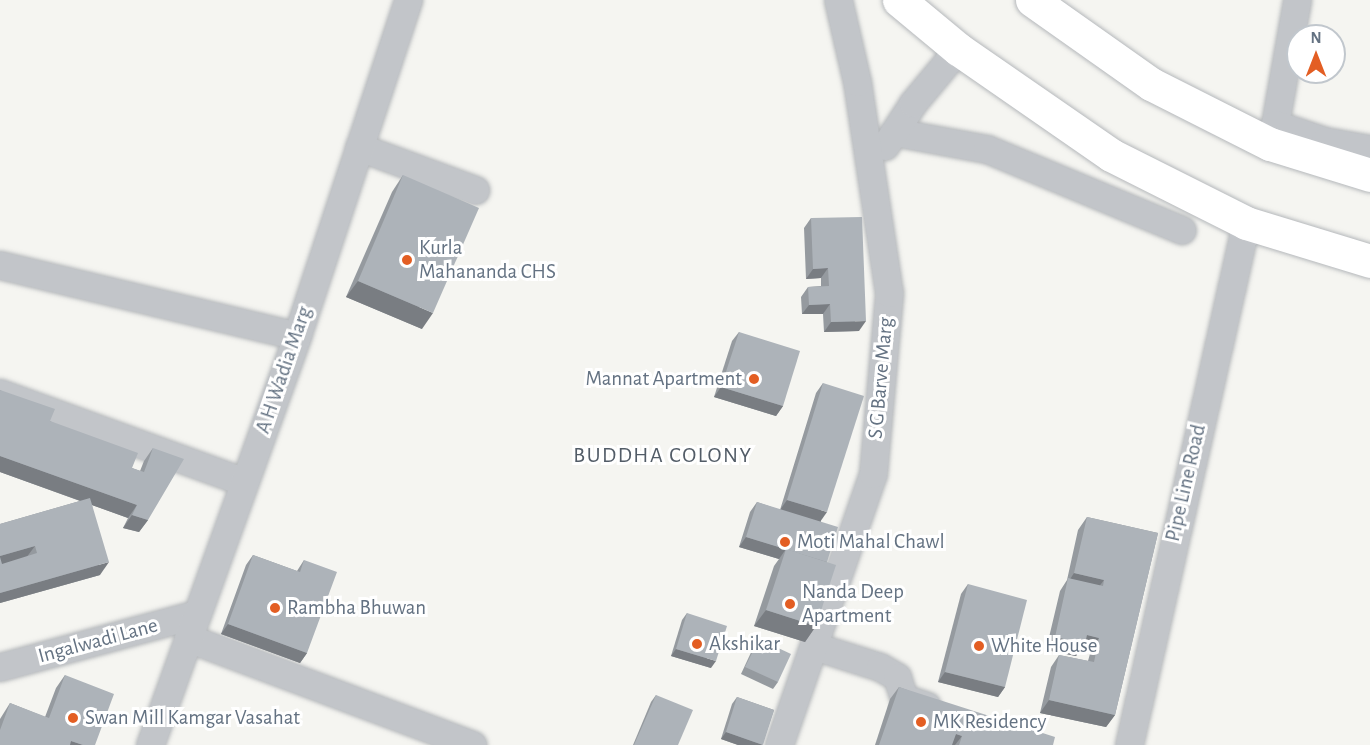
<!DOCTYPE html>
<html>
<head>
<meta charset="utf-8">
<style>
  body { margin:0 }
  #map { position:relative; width:1370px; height:745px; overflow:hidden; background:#f5f5f1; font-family:"Alegreya Sans",sans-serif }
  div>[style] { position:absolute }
  .roads { filter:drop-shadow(0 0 2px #b5b8bb) drop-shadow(0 0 2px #b5b8bb) }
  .minor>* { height:27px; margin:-13.5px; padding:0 13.5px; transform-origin:13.5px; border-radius:13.5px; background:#c2c5c9 }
  .highway>* { height:33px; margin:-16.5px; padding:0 16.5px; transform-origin:16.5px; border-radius:16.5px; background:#fff }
  .wall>* { inset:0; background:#959a9f }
  .shaded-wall>* { inset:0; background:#797d82 }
  .building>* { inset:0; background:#adb3b9 }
  .dots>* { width:16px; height:16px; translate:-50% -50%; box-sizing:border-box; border:3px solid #fff; border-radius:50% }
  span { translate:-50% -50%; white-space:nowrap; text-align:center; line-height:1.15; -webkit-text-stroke:6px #fff; paint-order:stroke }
  .poi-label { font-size:21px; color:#647282 }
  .left { translate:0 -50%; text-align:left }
  .right { translate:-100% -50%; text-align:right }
  .street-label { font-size:21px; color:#647282 }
  .neighbourhood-label { font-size:22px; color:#525c67; letter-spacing:1.5px }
  .north { position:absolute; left:1286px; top:24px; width:60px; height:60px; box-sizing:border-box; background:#fff; border:2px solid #c1c7cd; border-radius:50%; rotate:0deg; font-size:16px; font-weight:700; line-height:24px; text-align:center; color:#647282 }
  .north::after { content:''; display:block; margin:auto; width:21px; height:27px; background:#e35e23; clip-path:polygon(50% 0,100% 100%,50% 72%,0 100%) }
</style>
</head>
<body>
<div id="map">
  <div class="roads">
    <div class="minor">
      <div style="left:1275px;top:124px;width:126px;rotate:-79.9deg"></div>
      <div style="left:894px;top:132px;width:95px;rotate:10.4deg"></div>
      <div style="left:987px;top:149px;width:211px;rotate:22.6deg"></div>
      <div style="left:1271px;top:140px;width:16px;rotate:-76deg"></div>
      <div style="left:1275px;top:124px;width:53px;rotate:18.8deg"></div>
      <div style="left:1325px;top:141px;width:46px;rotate:10.1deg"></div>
      <div style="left:885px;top:146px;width:51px;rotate:-56.9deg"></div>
      <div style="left:913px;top:103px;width:70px;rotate:-50.2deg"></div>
      <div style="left:359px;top:147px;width:124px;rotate:20.3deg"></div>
      <div style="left:0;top:265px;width:305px;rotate:13.4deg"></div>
      <div style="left:0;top:393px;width:260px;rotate:20deg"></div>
      <div style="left:188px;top:638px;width:304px;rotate:20.6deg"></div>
      <div style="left:814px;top:646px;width:69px;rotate:17.7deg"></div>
      <div style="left:880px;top:667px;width:20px;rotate:30deg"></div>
      <div style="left:897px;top:677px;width:22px;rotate:72deg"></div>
      <div style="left:904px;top:698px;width:24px;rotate:19deg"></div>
      <div style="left:0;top:667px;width:203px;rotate:-15.1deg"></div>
      <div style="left:150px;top:745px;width:435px;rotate:-70.2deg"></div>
      <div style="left:297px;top:336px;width:354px;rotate:-71.7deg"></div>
      <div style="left:779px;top:745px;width:287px;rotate:-70.9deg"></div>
      <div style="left:873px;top:474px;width:182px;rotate:-84.9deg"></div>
      <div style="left:889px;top:293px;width:213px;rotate:-98.6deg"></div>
      <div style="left:857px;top:82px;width:84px;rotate:-103deg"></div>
      <div style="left:1129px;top:745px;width:535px;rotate:-77.37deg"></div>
    </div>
    <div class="highway">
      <div style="left:899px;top:0;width:77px;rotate:39.7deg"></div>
      <div style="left:958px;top:49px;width:186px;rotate:34.7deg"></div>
      <div style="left:1111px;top:155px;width:151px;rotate:26.7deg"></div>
      <div style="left:1246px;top:223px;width:130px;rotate:17deg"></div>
      <div style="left:1032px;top:0;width:146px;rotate:35.2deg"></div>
      <div style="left:1151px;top:84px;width:133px;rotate:26.8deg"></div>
      <div style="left:1270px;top:144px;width:105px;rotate:17.2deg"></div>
    </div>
  </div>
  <div class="wall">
    <div style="clip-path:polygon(403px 175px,422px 329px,346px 297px,392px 192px)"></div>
    <div style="clip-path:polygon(811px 218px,859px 331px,824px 332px,823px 314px,802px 314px,801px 297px,808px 287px,821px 286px,821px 278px,806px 279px,804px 228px)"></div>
    <div style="clip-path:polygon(739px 332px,783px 406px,776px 416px,714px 397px,732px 341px)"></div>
    <div style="clip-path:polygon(823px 383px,821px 522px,827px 562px,816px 626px,805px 642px,754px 626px,774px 566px,779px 559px,739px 547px,750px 512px,757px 502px,780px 510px,816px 393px)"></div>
    <div style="clip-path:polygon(0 390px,50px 421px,132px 468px,140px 471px,144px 461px,153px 448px,148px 520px,139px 532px,123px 528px,128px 518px,92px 505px,100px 575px,0 603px,0 524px,80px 501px,0 472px)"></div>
    <div style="clip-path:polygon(1087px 517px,1158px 533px,1115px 715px,1106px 727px,1040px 713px,1051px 667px,1059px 655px,1088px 661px,1091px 650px,1081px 649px,1076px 656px,1046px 650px,1060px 591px,1067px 580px,1078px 530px)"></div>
    <div style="clip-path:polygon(253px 555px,297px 571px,304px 560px,307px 653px,300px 663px,221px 634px,246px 565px)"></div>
    <div style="clip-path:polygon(968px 584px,1005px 687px,998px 697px,938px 682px,961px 594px)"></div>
    <div style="clip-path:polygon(687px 613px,711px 668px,671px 656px,682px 620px)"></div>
    <div style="clip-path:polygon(759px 639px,778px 682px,773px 689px,741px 674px,754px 646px)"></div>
    <div style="clip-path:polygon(65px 675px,95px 745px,0 745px,0 719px,10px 703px,45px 717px,56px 688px)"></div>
    <div style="clip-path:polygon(899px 687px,1053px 745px,875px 745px,890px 699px)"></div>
    <div style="clip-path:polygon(656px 695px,678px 745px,633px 745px,651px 702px)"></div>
    <div style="clip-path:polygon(737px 697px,774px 710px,762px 745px,738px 745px,721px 739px,732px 704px)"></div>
  </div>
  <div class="shaded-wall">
    <div style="clip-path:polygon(828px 268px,821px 278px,806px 279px,813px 269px)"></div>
    <div style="clip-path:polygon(358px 281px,433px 313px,422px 329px,346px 297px)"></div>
    <div style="clip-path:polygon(830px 304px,823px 314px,802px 314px,809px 305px)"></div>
    <div style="clip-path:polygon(866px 321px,859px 331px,824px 332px,831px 322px)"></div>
    <div style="clip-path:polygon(721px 387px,783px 406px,776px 416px,714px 397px)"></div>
    <div style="clip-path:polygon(0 456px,137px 505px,128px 518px,0 472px)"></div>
    <div style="clip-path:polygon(787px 500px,827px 512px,820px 522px,780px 510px)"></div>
    <div style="clip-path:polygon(132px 515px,148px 520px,139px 532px,123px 528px)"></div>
    <div style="clip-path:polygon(746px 537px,786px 549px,779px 559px,739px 547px)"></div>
    <div style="clip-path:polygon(35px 546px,26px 558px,0 566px,0 556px)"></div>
    <div style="clip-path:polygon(109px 562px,100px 575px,0 603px,0 593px)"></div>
    <div style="clip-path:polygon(1074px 573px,1104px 580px,1095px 592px,1067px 584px)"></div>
    <div style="clip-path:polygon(766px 610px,816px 626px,805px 642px,754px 626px)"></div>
    <div style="clip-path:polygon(228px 624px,307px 653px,300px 663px,221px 634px)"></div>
    <div style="clip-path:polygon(1087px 635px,1099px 638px,1091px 650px,1081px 649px,1076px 656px,1046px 650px,1055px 637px)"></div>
    <div style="clip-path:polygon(676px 649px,716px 661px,711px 668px,671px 656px)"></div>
    <div style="clip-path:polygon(945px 672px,1005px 687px,998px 697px,938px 682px)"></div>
    <div style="clip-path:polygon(1049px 700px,1115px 715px,1106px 727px,1040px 713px)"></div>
    <div style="clip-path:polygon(726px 732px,763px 745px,738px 745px,721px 739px)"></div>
    <div style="clip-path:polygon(956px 734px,962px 736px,955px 745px,948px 745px)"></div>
    <div style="clip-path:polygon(71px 741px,83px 745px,68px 745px)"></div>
  </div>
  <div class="building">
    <div style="clip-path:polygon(403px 175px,479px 208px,433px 313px,358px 281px)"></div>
    <div style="clip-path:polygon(862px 217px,866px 321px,831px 322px,830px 304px,809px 305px,808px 287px,829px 286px,828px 268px,813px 269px,811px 218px)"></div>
    <div style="clip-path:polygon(739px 332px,800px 351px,783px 406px,721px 387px)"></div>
    <div style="clip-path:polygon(823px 383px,864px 396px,827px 512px,787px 500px)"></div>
    <div style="clip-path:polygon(0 390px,55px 409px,50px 421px,138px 453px,132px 468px,144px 472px,153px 448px,184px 459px,148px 520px,132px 515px,137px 505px,0 456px)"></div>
    <div style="clip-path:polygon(90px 498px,109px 562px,0 593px,0 557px,2px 564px,37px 553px,35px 546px,0 556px,0 524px)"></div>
    <div style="clip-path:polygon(757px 502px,838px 527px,827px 562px,746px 537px)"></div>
    <div style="clip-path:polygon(1087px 517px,1158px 533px,1115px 715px,1049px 700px,1059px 655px,1094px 662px,1099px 638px,1087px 635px,1085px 644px,1055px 637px,1068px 578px,1103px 586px,1104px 580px,1074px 573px)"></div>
    <div style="clip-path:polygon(786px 549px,836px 565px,816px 626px,766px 610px)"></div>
    <div style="clip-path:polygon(253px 555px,300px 572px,304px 560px,337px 572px,307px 653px,228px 624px)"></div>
    <div style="clip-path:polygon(968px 584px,1027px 600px,1005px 687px,945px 672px)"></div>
    <div style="clip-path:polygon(687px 613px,727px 626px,716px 661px,676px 649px)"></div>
    <div style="clip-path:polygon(759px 639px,791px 654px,778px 682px,745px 667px)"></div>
    <div style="clip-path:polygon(65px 675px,114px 694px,95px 745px,83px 745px,71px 741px,70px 745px,0 745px,0 730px,10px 703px,49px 718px)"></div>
    <div style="clip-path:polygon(899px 687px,1055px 737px,1053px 745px,959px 745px,962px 736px,956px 734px,952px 745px,879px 745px)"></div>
    <div style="clip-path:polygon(656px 695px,693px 710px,678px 745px,634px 745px)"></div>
    <div style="clip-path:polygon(737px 697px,774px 710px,763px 745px,726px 732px)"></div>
  </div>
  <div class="dots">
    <div style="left:407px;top:260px;background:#e35e23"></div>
    <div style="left:754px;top:379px;background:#e35e23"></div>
    <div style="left:785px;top:542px;background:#e35e23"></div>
    <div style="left:790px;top:604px;background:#e35e23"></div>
    <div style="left:275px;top:608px;background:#e35e23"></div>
    <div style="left:697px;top:644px;background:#e35e23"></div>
    <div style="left:979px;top:646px;background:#e35e23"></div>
    <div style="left:73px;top:718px;background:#e35e23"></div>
    <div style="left:921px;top:722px;background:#e35e23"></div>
  </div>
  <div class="poi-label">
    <span class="left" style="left:419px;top:260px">Kurla<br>Mahananda CHS</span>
    <span class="right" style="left:742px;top:379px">Mannat Apartment</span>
    <span class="left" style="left:797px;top:542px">Moti Mahal Chawl</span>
    <span class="left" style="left:802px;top:604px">Nanda Deep<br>Apartment</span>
    <span class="left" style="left:287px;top:608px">Rambha Bhuwan</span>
    <span class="left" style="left:709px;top:644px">Akshikar</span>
    <span class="left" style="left:991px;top:646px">White House</span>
    <span class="left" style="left:85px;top:718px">Swan Mill Kamgar Vasahat</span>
    <span class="left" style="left:933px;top:722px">MK Residency</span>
  </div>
  <div class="street-label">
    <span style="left:284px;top:370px;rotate:-71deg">A H Wadia Marg</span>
    <span style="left:881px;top:378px;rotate:-85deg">S G Barve Marg</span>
    <span style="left:1186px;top:483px;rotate:-77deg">Pipe Line Road</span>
    <span style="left:98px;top:641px;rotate:-15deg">Ingalwadi Lane</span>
  </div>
  <div class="neighbourhood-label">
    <span style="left:663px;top:456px">BUDDHA COLONY</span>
  </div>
  <div class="north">N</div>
</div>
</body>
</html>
